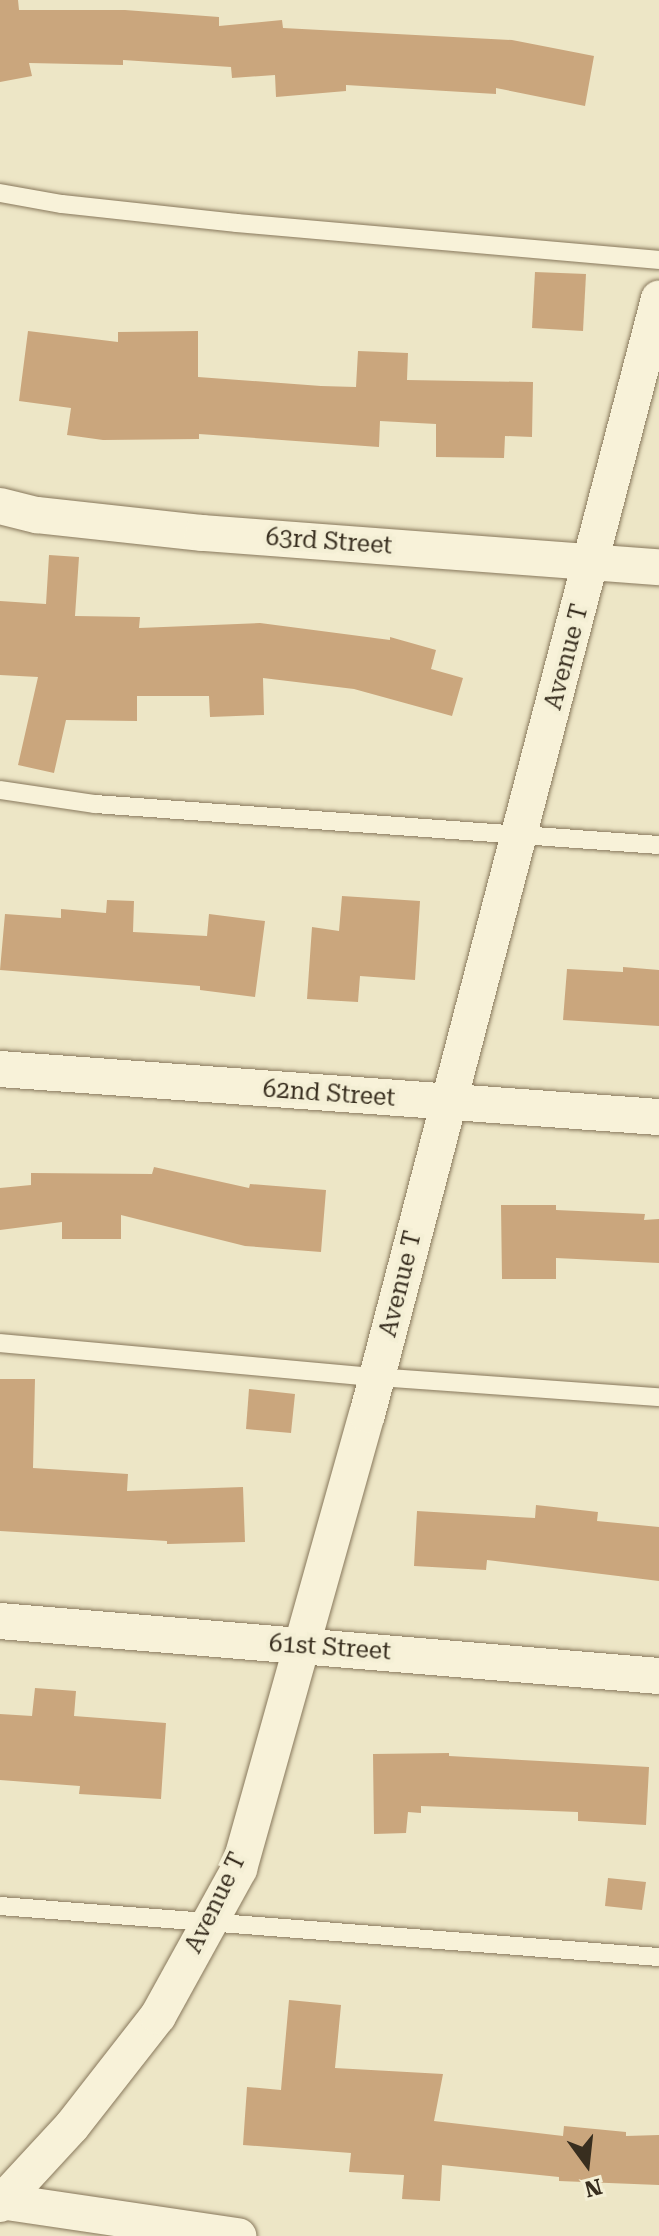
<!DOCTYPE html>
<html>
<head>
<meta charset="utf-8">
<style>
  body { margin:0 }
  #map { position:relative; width:659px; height:2236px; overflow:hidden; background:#ede6c6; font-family:"Roboto Serif",serif }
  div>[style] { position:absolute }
  .building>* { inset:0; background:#caa67d }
  .roads { filter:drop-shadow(0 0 2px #88785c) drop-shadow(0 0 2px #88785c) }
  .service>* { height:18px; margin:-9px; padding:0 9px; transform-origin:9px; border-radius:9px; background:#f8f2d9 }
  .minor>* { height:36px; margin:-18px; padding:0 18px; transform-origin:18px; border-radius:18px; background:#f8f2d9 }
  span { translate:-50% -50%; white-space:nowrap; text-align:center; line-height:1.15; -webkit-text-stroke:8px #f4efd5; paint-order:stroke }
  .street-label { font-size:24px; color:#382e1f }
  .north { position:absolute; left:547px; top:2124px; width:80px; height:80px; -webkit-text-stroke:6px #f4efd5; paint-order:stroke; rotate:165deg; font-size:22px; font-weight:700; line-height:32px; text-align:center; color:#382e1f }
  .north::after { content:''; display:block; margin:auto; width:28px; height:36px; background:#382e1f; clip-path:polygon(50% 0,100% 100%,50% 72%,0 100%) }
</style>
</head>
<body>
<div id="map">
  <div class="building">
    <div style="clip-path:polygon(0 0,18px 0,19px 10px,125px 10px,219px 17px,219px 26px,282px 20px,283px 28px,512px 40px,594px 56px,585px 106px,496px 88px,496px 94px,346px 85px,346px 91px,276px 97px,275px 75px,232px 78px,231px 67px,123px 60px,123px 65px,29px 63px,32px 76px,0 82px)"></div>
    <div style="clip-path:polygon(535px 272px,586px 274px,583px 331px,532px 328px)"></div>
    <div style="clip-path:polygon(28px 331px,118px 342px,118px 332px,198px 331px,198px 377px,321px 386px,356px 387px,358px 351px,408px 353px,407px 380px,533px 382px,532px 437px,505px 436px,504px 458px,436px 457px,436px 424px,380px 421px,379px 447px,199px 434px,199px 439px,103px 440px,67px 435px,71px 408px,19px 401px)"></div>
    <div style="clip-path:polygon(49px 555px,79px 557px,75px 616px,140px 617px,139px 628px,260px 623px,390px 640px,390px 637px,436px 650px,431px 669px,463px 678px,452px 716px,354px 689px,263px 678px,264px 715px,210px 717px,209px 696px,137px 696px,137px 721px,66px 720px,54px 773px,18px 765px,38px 677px,0 675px,0 601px,46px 604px)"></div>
    <div style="clip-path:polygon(342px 896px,420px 901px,415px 980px,360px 976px,358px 1002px,307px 999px,312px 927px,339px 931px)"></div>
    <div style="clip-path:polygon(107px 900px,134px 901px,133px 932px,207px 936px,209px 914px,265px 921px,255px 997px,200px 990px,200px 986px,0 970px,5px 914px,61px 918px,61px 909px,106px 913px)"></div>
    <div style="clip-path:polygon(623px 967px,659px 970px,659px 1026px,563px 1020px,567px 969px,623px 972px)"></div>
    <div style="clip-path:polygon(154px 1167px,249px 1188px,250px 1184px,326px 1190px,321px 1252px,245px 1246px,121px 1215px,121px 1239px,62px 1239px,62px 1222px,0 1230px,0 1188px,31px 1185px,31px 1173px,152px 1174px)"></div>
    <div style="clip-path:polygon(501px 1205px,556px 1205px,556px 1210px,645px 1214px,644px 1220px,659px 1219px,659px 1263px,556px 1258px,556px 1279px,502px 1279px)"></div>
    <div style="clip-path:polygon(0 1379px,35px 1379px,33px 1468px,128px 1474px,127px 1491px,243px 1487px,245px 1542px,167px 1544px,167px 1541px,0 1531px)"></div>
    <div style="clip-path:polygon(249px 1389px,295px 1394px,291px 1433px,246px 1429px)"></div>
    <div style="clip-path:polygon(536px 1505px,598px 1512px,597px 1521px,659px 1527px,659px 1581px,487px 1560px,486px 1570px,414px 1566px,417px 1511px,535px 1518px)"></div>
    <div style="clip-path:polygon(35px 1688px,76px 1691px,74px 1716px,166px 1723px,161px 1799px,79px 1794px,80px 1786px,0 1780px,0 1714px,32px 1716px)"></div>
    <div style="clip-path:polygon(449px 1753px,449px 1756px,649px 1767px,646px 1825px,578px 1821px,578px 1812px,421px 1806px,421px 1813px,408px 1812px,406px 1833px,374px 1834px,373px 1754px)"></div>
    <div style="clip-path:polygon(608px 1878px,646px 1882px,642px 1910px,605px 1906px)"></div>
    <div style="clip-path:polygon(289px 2000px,341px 2005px,335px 2068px,443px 2074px,434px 2121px,563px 2136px,564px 2126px,626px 2132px,626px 2136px,659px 2135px,659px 2185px,559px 2181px,559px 2177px,442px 2165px,440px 2201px,402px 2199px,404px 2175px,349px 2172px,351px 2153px,243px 2145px,247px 2087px,281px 2090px)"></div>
  </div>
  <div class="roads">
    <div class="service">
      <div style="left:0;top:193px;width:63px;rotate:10.1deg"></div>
      <div style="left:62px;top:204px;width:176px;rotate:6.2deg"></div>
      <div style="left:237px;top:223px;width:424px;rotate:5deg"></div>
      <div style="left:0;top:790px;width:96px;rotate:8.4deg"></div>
      <div style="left:95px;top:804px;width:565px;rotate:4.16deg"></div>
      <div style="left:0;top:1343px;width:379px;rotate:5.2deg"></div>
      <div style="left:377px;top:1377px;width:283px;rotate:4.1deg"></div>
      <div style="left:0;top:1906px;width:661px;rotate:4.43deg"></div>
    </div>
    <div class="minor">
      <div style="left:0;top:506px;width:38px;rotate:14deg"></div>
      <div style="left:37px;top:515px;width:167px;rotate:6.2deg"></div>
      <div style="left:203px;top:533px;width:457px;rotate:4.3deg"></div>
      <div style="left:0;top:1069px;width:661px;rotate:4.17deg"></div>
      <div style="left:0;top:1621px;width:661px;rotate:4.77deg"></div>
      <div style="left:0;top:2201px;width:241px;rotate:8.4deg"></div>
      <div style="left:0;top:2204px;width:106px;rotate:-47.3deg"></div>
      <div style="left:72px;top:2126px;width:140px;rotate:-52deg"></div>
      <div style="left:158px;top:2016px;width:168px;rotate:-61.1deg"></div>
      <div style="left:239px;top:1869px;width:472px;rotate:-74.3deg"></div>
      <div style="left:367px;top:1415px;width:1154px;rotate:-75.34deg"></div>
    </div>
  </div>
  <div class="street-label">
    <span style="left:329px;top:542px;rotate:4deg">63rd Street</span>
    <span style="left:567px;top:657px;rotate:-75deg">Avenue T</span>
    <span style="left:329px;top:1094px;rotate:4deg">62nd Street</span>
    <span style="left:401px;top:1284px;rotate:-76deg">Avenue T</span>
    <span style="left:330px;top:1648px;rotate:4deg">61st Street</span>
    <span style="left:216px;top:1903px;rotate:-64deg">Avenue T</span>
  </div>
  <div class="north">N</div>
</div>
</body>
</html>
